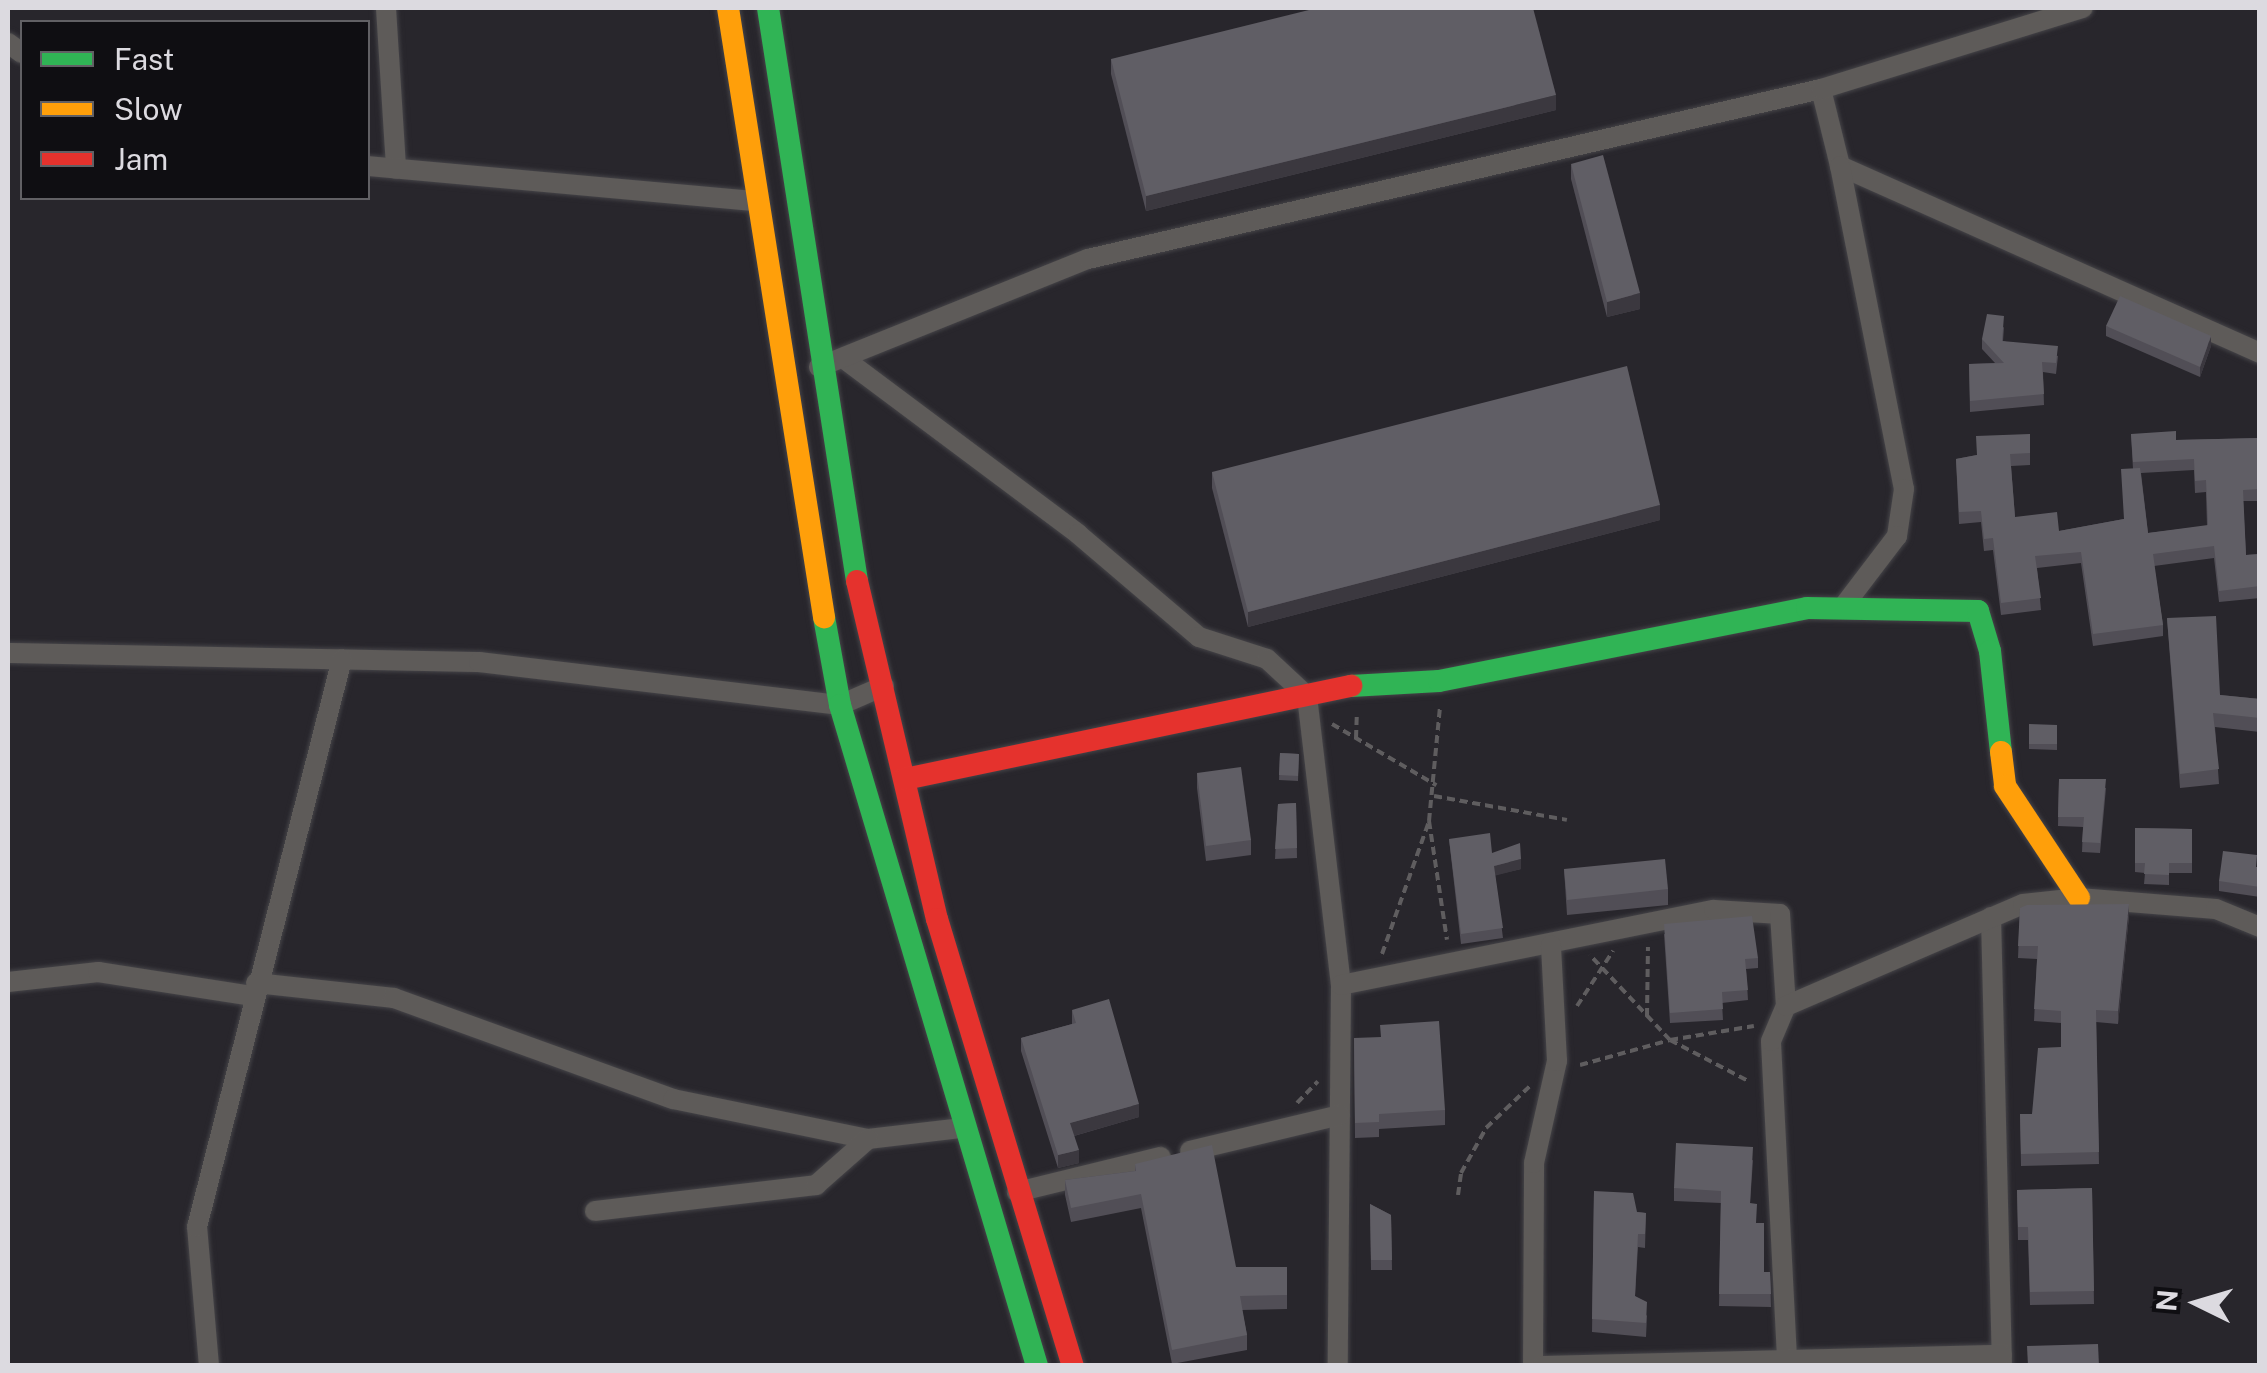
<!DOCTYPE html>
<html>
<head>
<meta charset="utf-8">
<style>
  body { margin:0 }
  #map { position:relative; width:2267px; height:1373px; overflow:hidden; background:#28262c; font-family:"Public Sans",sans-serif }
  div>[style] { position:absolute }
  .path>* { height:4px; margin-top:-2px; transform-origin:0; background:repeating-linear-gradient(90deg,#5f5d5f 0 8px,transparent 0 13px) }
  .roads { filter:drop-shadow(0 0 2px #454448) drop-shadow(0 0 2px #454448) }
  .street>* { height:20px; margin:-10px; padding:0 10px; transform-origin:10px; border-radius:10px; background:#5e5b59 }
  .fast>* { height:22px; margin:-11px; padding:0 11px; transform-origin:11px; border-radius:11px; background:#30b455 }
  .slow>* { height:22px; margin:-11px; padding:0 11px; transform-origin:11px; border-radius:11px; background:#ff9f0a }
  .jam>* { height:22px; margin:-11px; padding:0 11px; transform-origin:11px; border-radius:11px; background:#e5322d }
  .wall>* { inset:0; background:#514e56 }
  .shaded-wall>* { inset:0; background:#3b383f }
  .building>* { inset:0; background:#605e65 }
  span { translate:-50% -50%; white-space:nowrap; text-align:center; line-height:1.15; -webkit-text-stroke:9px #0f0e12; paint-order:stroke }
  .frame { position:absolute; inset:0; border:10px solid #dcdae0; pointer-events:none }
  .legend { position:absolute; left:20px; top:20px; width:350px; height:180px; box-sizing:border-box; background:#0f0e12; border:2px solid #616064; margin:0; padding:12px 18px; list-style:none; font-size:30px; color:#dcdae0 }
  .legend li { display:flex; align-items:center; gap:20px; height:50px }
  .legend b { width:50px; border:2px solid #616064 }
  .north { position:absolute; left:2147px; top:1253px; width:100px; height:100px; -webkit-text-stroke:8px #0f0e12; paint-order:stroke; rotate:275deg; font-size:28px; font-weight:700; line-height:40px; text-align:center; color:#dcdae0 }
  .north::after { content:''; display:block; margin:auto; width:35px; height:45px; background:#dcdae0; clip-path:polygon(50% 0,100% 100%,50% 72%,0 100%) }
</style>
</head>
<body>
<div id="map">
  <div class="path">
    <div style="left:1332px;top:724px;width:121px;rotate:30.4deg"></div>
    <div style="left:1356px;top:738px;width:25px;rotate:-88deg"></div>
    <div style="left:1434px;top:796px;width:135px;rotate:10.2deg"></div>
    <div style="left:1429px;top:821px;width:115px;rotate:-84.5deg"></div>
    <div style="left:1382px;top:954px;width:141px;rotate:-70.5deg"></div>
    <div style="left:1429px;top:821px;width:120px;rotate:81.4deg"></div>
    <div style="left:1577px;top:1006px;width:66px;rotate:-56.8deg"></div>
    <div style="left:1647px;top:1016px;width:69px;rotate:-89.2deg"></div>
    <div style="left:1670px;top:1040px;width:90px;rotate:27.7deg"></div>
    <div style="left:1670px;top:1040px;width:85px;rotate:-9.5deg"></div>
    <div style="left:1580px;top:1065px;width:93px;rotate:-15.5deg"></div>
    <div style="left:1670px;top:1040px;width:117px;rotate:-133.3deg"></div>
    <div style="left:1297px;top:1103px;width:30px;rotate:-46deg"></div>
    <div style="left:1458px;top:1195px;width:22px;rotate:-82deg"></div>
    <div style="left:1461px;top:1173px;width:51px;rotate:-60.9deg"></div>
    <div style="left:1486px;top:1128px;width:61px;rotate:-43.7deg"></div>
  </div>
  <div class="roads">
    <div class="street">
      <div style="left:386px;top:8px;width:161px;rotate:86.4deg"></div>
      <div style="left:8px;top:43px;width:17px;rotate:36deg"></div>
      <div style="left:1821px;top:89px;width:79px;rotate:76.1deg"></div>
      <div style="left:1840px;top:166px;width:460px;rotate:24deg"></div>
      <div style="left:368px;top:166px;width:388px;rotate:5.2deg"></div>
      <div style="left:1840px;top:166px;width:329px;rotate:78.8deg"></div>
      <div style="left:1904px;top:489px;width:48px;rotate:98.5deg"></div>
      <div style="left:1897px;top:536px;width:89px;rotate:127.3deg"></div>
      <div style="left:843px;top:358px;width:294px;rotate:36.8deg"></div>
      <div style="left:1078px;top:534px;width:159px;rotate:40.4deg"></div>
      <div style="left:1199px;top:637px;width:71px;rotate:17.9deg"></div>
      <div style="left:1267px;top:659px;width:54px;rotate:42.8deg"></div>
      <div style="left:1307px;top:696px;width:291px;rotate:83.3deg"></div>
      <div style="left:1341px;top:985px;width:381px;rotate:90.5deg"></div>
      <div style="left:819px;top:367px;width:290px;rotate:-21.9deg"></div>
      <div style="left:1088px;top:259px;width:752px;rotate:-13.06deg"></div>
      <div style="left:1821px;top:89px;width:274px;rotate:-17.2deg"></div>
      <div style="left:8px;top:653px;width:471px;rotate:1.1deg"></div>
      <div style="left:479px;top:662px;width:364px;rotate:6.8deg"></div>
      <div style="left:840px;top:705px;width:48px;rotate:-23.4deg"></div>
      <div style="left:1991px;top:917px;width:449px;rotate:88.6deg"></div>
      <div style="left:8px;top:982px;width:91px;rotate:-6.3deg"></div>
      <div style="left:98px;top:972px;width:157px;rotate:8.8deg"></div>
      <div style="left:256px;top:983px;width:139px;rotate:6.2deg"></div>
      <div style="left:394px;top:998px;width:297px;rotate:19.9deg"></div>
      <div style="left:673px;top:1099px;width:199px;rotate:11.6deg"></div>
      <div style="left:868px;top:1139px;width:95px;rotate:-6.7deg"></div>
      <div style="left:1341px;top:985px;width:380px;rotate:-11.4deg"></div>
      <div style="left:1714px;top:910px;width:66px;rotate:3.5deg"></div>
      <div style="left:1780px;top:914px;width:92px;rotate:86.3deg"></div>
      <div style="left:1190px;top:1151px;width:154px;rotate:-13.5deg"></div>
      <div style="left:1017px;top:1192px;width:148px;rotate:-13.7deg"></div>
      <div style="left:595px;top:1211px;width:223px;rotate:-6.7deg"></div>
      <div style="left:816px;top:1185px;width:69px;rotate:-41.5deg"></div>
      <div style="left:1787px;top:1358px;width:317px;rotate:-92.9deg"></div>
      <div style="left:1771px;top:1041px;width:38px;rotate:-67deg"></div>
      <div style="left:1786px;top:1006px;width:258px;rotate:-23.3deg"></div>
      <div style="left:2023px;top:904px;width:56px;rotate:-6.1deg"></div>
      <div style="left:2079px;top:898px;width:137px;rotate:4.6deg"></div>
      <div style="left:2216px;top:909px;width:48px;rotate:22.2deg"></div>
      <div style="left:209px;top:1366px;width:140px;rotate:-94.9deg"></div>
      <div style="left:197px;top:1227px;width:586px;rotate:-75.68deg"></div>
      <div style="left:1533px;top:1366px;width:203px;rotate:-89.7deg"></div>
      <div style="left:1534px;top:1163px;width:105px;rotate:-77.3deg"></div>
      <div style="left:1557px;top:1061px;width:116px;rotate:-93deg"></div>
      <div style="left:1543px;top:1366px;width:459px;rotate:-1.4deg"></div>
    </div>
    <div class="fast">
      <div style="left:768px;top:8px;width:580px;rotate:81.17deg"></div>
      <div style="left:824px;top:617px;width:89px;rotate:79.7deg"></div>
      <div style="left:840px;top:705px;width:690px;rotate:73.4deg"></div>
      <div style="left:1351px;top:686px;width:88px;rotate:-3.3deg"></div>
      <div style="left:1439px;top:681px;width:375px;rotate:-11.2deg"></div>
      <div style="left:1807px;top:608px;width:171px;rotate:1deg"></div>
      <div style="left:1978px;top:611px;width:42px;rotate:73.3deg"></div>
      <div style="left:1990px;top:651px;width:102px;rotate:83.8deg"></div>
    </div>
    <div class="slow">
      <div style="left:728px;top:8px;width:617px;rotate:81.04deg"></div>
      <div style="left:2001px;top:752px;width:34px;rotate:83deg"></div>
      <div style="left:2005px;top:786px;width:134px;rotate:56.5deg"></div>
    </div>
    <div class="jam">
      <div style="left:857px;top:581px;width:347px;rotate:76.7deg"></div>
      <div style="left:937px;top:919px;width:467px;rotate:73.1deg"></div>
      <div style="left:905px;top:779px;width:456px;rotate:-11.8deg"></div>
    </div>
  </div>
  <div class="wall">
    <div style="clip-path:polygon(1111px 59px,1556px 110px,1146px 211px,1111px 74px)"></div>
    <div style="clip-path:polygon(1571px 164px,1640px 309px,1607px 317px,1571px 179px)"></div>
    <div style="clip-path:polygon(2106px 326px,2211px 346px,2200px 377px,2106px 336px)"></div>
    <div style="clip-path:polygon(2004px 327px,2003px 341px,2058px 356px,2056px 374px,2043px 372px,2044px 405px,1970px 412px,1969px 364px,1995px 363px,1982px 349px,1982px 339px)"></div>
    <div style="clip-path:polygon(evenodd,2030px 434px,2030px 465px,2011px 466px,2015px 517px,2059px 531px,2124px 519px,2133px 469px,2131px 434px,2176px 440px,2260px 438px,2260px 501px,2243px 501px,2246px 555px,2260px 554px,2260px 598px,2219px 602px,2214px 558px,2154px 566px,2163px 625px,2163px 636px,2093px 646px,2081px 563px,2037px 568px,2041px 610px,2001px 615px,1993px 550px,1984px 551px,1981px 522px,1959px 524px,1956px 459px,1977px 455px,2030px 434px,2194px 470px,2195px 493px,2206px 492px,2207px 526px,2148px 533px,2141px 473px,2194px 470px)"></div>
    <div style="clip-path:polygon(1212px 472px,1660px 520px,1248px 627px,1212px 488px)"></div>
    <div style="clip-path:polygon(2167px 618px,2220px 695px,2260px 699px,2260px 732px,2215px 727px,2219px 784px,2180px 788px)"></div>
    <div style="clip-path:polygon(2057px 725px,2057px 750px,2029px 749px,2029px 744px)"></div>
    <div style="clip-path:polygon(1280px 753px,1299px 754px,1298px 781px,1279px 780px)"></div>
    <div style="clip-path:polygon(1197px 773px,1251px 840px,1251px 855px,1206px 861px,1197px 788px)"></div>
    <div style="clip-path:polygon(2059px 779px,2106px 788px,2100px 853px,2082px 852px,2083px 827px,2058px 826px)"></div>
    <div style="clip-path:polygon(1296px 803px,1297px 858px,1275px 859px,1278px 804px)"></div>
    <div style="clip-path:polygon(2135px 828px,2192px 829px,2192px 873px,2169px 873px,2169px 885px,2144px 884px,2145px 873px,2135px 872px)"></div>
    <div style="clip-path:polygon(1449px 839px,1492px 853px,1521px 869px,1495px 875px,1503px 938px,1461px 944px)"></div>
    <div style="clip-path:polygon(2257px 867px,2260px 867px,2260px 897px,2219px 891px,2219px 881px)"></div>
    <div style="clip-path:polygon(1564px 869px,1668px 889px,1668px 905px,1567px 915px)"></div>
    <div style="clip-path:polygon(2020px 908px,2129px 916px,2118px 1024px,2096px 1022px,2099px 1164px,2021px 1166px,2020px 1114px,2032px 1114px,2061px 1047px,2061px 1023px,2034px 1021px,2037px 959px,2018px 958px)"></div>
    <div style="clip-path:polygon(1664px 934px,1758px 958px,1758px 968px,1746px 969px,1748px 1000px,1722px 1003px,1723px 1020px,1670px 1023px)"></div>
    <div style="clip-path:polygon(1072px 1010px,1139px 1117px,1074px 1136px,1079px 1163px,1058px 1168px,1021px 1051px,1021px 1038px,1072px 1024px)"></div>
    <div style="clip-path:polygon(1354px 1038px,1445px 1110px,1445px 1125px,1379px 1129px,1379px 1137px,1355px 1138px)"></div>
    <div style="clip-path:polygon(1753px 1160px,1750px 1204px,1756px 1223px,1764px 1272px,1770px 1272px,1771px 1307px,1719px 1306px,1721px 1203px,1674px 1201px,1674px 1188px)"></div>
    <div style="clip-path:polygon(1135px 1164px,1236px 1267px,1287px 1267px,1287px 1309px,1242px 1310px,1247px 1335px,1247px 1350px,1172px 1364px,1141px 1208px,1071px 1222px,1065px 1195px,1065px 1180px,1135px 1171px)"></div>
    <div style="clip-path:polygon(2092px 1188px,2094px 1304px,2030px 1305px,2028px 1240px,2018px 1240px,2017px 1190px)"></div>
    <div style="clip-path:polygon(1594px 1191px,1637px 1212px,1646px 1213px,1645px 1248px,1638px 1247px,1635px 1296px,1647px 1316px,1646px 1337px,1592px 1332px)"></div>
    <div style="clip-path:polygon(1370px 1204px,1391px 1215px,1392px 1270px,1371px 1270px)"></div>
  </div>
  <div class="shaded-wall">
    <div style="clip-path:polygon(1556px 95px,1556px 110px,1146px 211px,1146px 196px)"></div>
    <div style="clip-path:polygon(1640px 293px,1640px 309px,1607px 317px,1607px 302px)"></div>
    <div style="clip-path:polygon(2211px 336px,2211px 346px,2200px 377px,2200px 367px)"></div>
    <div style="clip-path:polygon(1660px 505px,1660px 520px,1248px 627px,1248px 612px)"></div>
    <div style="clip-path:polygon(1521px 859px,1521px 869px,1494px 876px,1494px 866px)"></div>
    <div style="clip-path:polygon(2129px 904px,2129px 916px,2118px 1024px,2118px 1011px)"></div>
    <div style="clip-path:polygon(1139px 1104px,1139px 1117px,1070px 1137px,1070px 1123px)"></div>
    <div style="clip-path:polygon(1079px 1150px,1079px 1163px,1058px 1168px,1058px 1155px)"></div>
  </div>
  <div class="building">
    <div style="clip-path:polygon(1317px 8px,1533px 8px,1556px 95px,1146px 196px,1111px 59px)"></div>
    <div style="clip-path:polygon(1603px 155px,1640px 293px,1607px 302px,1571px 164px)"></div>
    <div style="clip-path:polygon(2120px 296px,2211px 336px,2200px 367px,2106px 326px)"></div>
    <div style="clip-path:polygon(1987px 314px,2004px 316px,2002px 341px,2058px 346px,2056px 363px,2042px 362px,2044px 394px,1970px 401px,1969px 364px,2004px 363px,1982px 339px)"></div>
    <div style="clip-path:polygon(1627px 366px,1660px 505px,1248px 612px,1212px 472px)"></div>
    <div style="clip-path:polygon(2176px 431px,2176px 440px,2260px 438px,2260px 489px,2243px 490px,2246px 555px,2260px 554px,2260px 586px,2219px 591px,2214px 546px,2153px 554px,2163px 625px,2093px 634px,2081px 552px,2035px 556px,2041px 598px,2001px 603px,1993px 538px,1984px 539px,1981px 511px,1959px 512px,1956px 459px,1977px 455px,1976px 436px,2030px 434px,2030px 453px,2010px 454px,2015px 517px,2057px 512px,2059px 531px,2124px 519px,2121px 469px,2140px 468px,2148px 533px,2208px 525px,2206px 480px,2195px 481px,2194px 459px,2133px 462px,2131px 434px)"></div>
    <div style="clip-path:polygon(2216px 616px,2220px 695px,2260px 699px,2260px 718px,2213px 713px,2219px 769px,2180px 774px,2167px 618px)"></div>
    <div style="clip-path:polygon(2029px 724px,2057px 725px,2057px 744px,2029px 744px)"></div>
    <div style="clip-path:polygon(1280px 753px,1299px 754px,1298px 776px,1279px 775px)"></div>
    <div style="clip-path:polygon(1241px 767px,1251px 840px,1206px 846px,1197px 773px)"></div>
    <div style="clip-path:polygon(2059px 779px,2106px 779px,2100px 843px,2082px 842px,2084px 817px,2058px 817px)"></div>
    <div style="clip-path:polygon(1296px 803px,1297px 848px,1275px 849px,1278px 804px)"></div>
    <div style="clip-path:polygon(2135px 828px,2192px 829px,2192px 863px,2169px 863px,2169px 875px,2144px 874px,2145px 863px,2135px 863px)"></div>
    <div style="clip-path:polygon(1490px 833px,1492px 853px,1520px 843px,1521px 859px,1494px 866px,1503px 928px,1461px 934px,1449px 839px)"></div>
    <div style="clip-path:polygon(2223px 851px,2257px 855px,2256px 867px,2260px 867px,2260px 887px,2219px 881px)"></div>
    <div style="clip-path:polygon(1665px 859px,1668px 889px,1567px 900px,1564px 869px)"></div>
    <div style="clip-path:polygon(2129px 904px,2118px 1011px,2096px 1010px,2099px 1152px,2021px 1154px,2020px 1114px,2032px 1114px,2038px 1048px,2061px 1047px,2061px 1011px,2034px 1009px,2038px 946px,2018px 946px,2020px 908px,2027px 905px)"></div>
    <div style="clip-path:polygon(1752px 916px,1758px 958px,1745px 959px,1748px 990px,1722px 992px,1723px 1009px,1670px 1013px,1664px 924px)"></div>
    <div style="clip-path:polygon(1109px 999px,1139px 1104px,1070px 1123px,1079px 1150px,1058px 1155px,1021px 1038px,1076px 1023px,1072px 1010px)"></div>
    <div style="clip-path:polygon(1439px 1021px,1445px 1110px,1379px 1114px,1379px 1122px,1355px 1123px,1354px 1038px,1381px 1037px,1380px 1025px)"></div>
    <div style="clip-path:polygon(1676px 1143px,1753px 1147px,1750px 1203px,1757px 1204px,1756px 1223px,1764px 1223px,1764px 1272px,1770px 1272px,1771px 1294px,1719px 1294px,1721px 1191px,1674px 1188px)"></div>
    <div style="clip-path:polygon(1212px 1145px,1236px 1267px,1287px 1267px,1287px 1295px,1240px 1296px,1247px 1335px,1172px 1350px,1141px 1194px,1071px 1208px,1065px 1180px,1136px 1171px,1135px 1164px)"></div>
    <div style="clip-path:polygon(2092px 1188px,2094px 1291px,2030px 1292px,2028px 1227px,2018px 1227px,2017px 1190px)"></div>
    <div style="clip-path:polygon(1594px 1191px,1633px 1193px,1637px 1212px,1646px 1213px,1645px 1234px,1638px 1234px,1635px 1296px,1647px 1302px,1646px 1323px,1592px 1319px)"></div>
    <div style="clip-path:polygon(1370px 1204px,1391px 1215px,1392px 1260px,1371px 1260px)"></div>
    <div style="clip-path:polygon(2098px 1344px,2099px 1366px,2028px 1366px,2027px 1346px)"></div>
  </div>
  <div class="frame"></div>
  <ul class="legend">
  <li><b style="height:12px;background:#30b455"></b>Fast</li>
  <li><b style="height:12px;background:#ff9f0a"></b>Slow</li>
  <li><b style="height:12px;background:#e5322d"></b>Jam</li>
  </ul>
  <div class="north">N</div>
</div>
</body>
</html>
